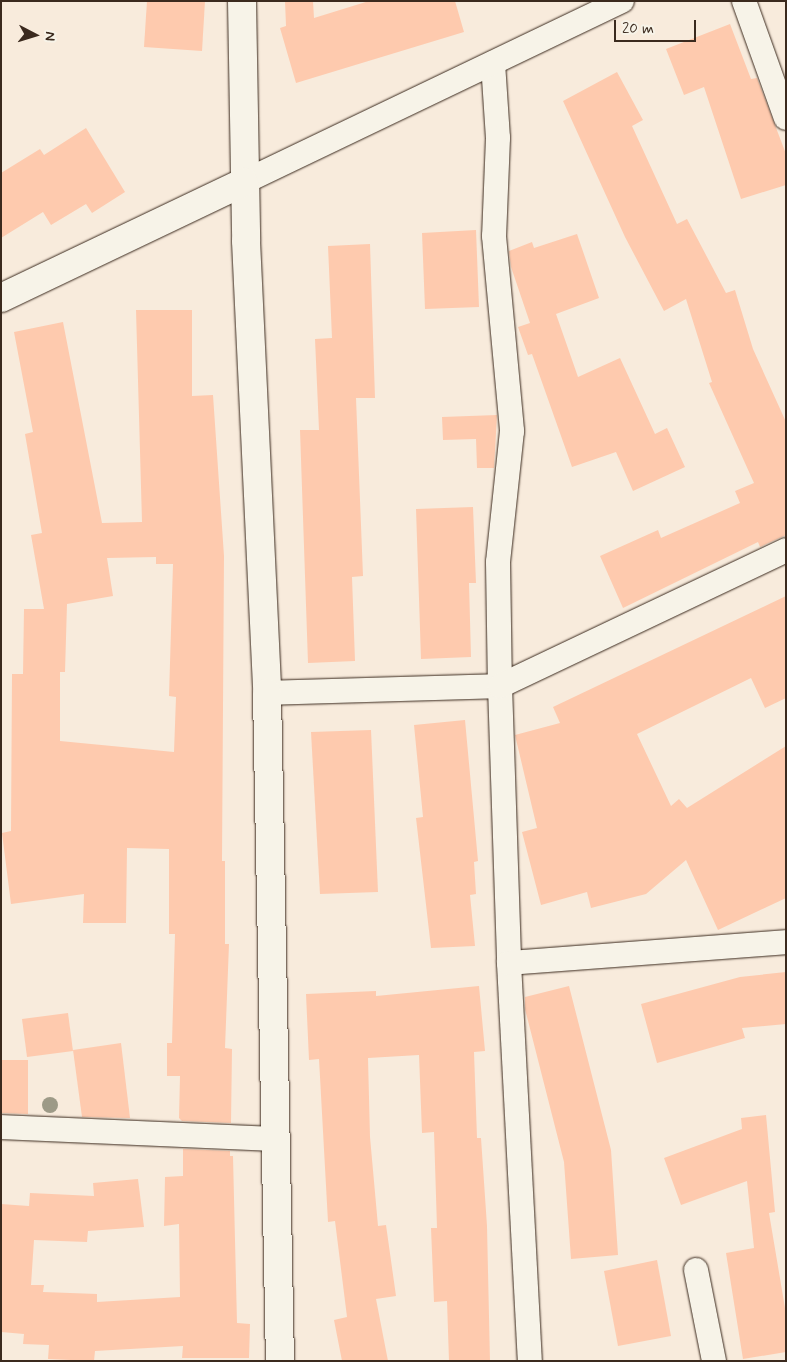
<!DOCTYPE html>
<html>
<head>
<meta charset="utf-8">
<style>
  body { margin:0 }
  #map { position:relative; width:787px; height:1362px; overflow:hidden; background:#f8ebdc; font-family:Mynerve,sans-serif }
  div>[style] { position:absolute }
  .building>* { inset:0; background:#fecaae }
  .roads { filter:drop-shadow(0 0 1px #3b2a1e) drop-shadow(0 0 1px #3b2a1e) }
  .street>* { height:24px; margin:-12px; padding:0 12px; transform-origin:12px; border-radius:12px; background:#f7f3e8 }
  .secondary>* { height:28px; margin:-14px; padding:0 14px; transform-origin:14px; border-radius:14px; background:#f7f3e8 }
  .trees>* { width:16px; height:16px; margin:-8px; border-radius:50%; background:#9d9a87 }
  span { translate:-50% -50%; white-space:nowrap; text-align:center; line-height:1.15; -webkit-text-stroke:4.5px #f7f3e8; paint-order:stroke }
  .frame { position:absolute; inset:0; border:2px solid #3b2a1e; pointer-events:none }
  .north { position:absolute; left:10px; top:10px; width:50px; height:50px; -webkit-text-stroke:4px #f7f3e8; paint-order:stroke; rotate:95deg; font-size:14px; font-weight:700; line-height:20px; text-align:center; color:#3b2a1e }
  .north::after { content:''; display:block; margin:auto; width:18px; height:22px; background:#3b2a1e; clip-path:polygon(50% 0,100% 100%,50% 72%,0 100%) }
  .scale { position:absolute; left:614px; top:20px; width:82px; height:22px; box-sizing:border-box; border:2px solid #3b2a1e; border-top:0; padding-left:6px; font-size:15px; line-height:18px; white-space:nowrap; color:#3b2a1e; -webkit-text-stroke:4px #f7f3e8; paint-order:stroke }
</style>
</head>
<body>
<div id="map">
  <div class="building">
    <div style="clip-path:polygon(147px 1px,205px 1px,202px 51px,144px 47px)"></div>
    <div style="clip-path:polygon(285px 1px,313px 1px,314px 18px,369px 1px,455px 1px,464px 32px,296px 83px,280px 28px,286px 26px)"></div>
    <div style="clip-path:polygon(730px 24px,751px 79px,757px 78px,786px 154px,786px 185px,741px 199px,704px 87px,684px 95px,666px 49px)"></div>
    <div style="clip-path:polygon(617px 72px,643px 120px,632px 126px,677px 224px,687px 219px,726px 293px,735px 290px,753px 349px,786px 422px,786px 535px,760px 547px,758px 542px,623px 608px,600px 556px,658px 530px,661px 538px,740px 503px,735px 491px,754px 483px,709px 383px,712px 382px,686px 299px,664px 311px,625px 237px,563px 101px)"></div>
    <div style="clip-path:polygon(86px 128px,125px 192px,92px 213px,86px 204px,51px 225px,43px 212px,1px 238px,1px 173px,40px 149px,44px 155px)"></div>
    <div style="clip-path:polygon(476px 230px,479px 307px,425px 309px,422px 233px)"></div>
    <div style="clip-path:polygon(577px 234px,599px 298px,556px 314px,578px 377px,620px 358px,655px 434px,667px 428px,685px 467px,633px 491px,616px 452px,572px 467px,532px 354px,528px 355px,518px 327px,530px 323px,511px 267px,509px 251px,532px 242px,534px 248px)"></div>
    <div style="clip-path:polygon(370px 244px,375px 398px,356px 398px,363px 576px,352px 577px,355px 661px,308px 663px,300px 430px,319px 430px,315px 339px,332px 338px,328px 246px)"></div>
    <div style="clip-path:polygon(evenodd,136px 310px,192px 310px,192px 396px,213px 395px,224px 556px,222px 861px,225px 861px,225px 944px,229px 944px,225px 1048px,232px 1049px,231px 1123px,182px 1121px,179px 1118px,180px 1076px,167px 1076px,167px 1043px,172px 1043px,175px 934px,169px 934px,169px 849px,127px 848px,126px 923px,83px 923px,84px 894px,11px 904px,2px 833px,11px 831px,12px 674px,23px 674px,24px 609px,44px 609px,31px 535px,42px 533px,25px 434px,33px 432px,14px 332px,63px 322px,102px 523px,142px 522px,136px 310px,156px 557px,156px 564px,173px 564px,169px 696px,176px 697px,174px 752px,60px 741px,60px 672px,65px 672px,67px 604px,113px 596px,107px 558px,156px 557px)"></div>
    <div style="clip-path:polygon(497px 415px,494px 468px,477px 468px,476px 439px,443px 440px,442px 417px)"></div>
    <div style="clip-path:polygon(473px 507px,476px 583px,469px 583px,471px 657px,421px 659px,416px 509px)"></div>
    <div style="clip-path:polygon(786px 596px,786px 698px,765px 708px,751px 678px,637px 734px,671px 806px,679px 799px,687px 808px,786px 746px,786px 898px,718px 930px,686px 860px,646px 894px,591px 908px,587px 892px,541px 905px,522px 832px,537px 828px,515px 735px,560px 723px,553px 707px)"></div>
    <div style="clip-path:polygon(465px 720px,478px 861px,474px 862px,476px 894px,470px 895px,475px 946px,431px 948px,416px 818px,423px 817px,414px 725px)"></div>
    <div style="clip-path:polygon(371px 730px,378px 892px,320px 894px,311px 732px)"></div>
    <div style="clip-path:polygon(786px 972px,786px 1024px,742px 1028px,745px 1038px,657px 1063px,641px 1004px,740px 977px)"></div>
    <div style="clip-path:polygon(479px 986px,485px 1051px,474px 1052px,477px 1138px,481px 1138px,487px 1226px,490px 1361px,449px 1361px,447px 1301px,434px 1302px,431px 1228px,437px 1228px,434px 1132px,422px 1133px,419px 1055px,368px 1058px,370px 1137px,378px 1226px,386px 1225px,396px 1296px,376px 1299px,388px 1361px,342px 1361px,334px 1320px,347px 1317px,335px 1221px,328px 1222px,319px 1059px,309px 1060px,306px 994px,376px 991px,376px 996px)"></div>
    <div style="clip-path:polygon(569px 986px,611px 1150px,618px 1255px,571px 1259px,564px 1162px,525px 1009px,525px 997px)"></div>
    <div style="clip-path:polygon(68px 1013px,73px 1051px,27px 1057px,22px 1019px)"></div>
    <div style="clip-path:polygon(121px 1043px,130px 1118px,82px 1117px,73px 1050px)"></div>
    <div style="clip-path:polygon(1px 1060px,28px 1060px,28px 1114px,1px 1113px)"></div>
    <div style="clip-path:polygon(766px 1115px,775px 1212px,769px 1213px,786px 1314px,786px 1352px,743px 1359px,726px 1253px,754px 1248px,747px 1181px,681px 1205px,664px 1158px,742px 1129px,741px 1118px)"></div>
    <div style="clip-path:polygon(183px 1149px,230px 1151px,230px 1156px,233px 1156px,237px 1323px,250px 1324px,249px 1358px,182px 1358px,183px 1346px,95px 1351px,94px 1361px,48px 1359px,49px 1345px,23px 1344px,24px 1334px,1px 1332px,1px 1204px,29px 1206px,30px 1193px,94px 1196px,93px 1183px,138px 1179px,144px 1227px,88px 1231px,87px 1242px,34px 1240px,31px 1285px,44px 1285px,43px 1292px,97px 1294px,97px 1302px,180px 1297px,179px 1224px,164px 1226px,165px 1177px,183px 1176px)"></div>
    <div style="clip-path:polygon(657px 1260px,671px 1336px,618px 1346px,604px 1271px)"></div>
  </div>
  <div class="roads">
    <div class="street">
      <div style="left:744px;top:1px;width:124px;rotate:70.3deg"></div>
      <div style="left:493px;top:63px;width:75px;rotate:86.2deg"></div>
      <div style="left:498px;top:138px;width:98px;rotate:92.3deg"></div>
      <div style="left:494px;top:236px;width:196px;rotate:84.7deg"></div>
      <div style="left:512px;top:431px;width:132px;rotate:96.1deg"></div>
      <div style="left:498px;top:562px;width:124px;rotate:89.1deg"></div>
      <div style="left:500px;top:686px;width:277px;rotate:88.1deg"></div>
      <div style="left:509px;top:963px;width:399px;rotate:87deg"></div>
      <div style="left:244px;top:182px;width:419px;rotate:-25.6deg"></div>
      <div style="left:267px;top:693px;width:233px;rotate:-1.7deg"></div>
      <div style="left:500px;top:686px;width:317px;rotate:-25.4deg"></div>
      <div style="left:509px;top:963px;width:278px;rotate:-4.3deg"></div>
      <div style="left:1px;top:1127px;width:273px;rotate:2.5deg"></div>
      <div style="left:696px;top:1270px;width:93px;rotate:78.8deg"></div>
    </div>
    <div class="secondary">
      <div style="left:242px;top:1px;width:240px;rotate:89deg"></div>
      <div style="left:246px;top:241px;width:452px;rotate:87.3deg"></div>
      <div style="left:267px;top:693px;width:668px;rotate:88.89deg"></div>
      <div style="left:1px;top:298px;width:269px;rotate:-25.5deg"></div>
    </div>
  </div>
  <div class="trees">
    <div style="left:50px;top:1105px"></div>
  </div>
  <div class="frame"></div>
  <div class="north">N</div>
  <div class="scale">20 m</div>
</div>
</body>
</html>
